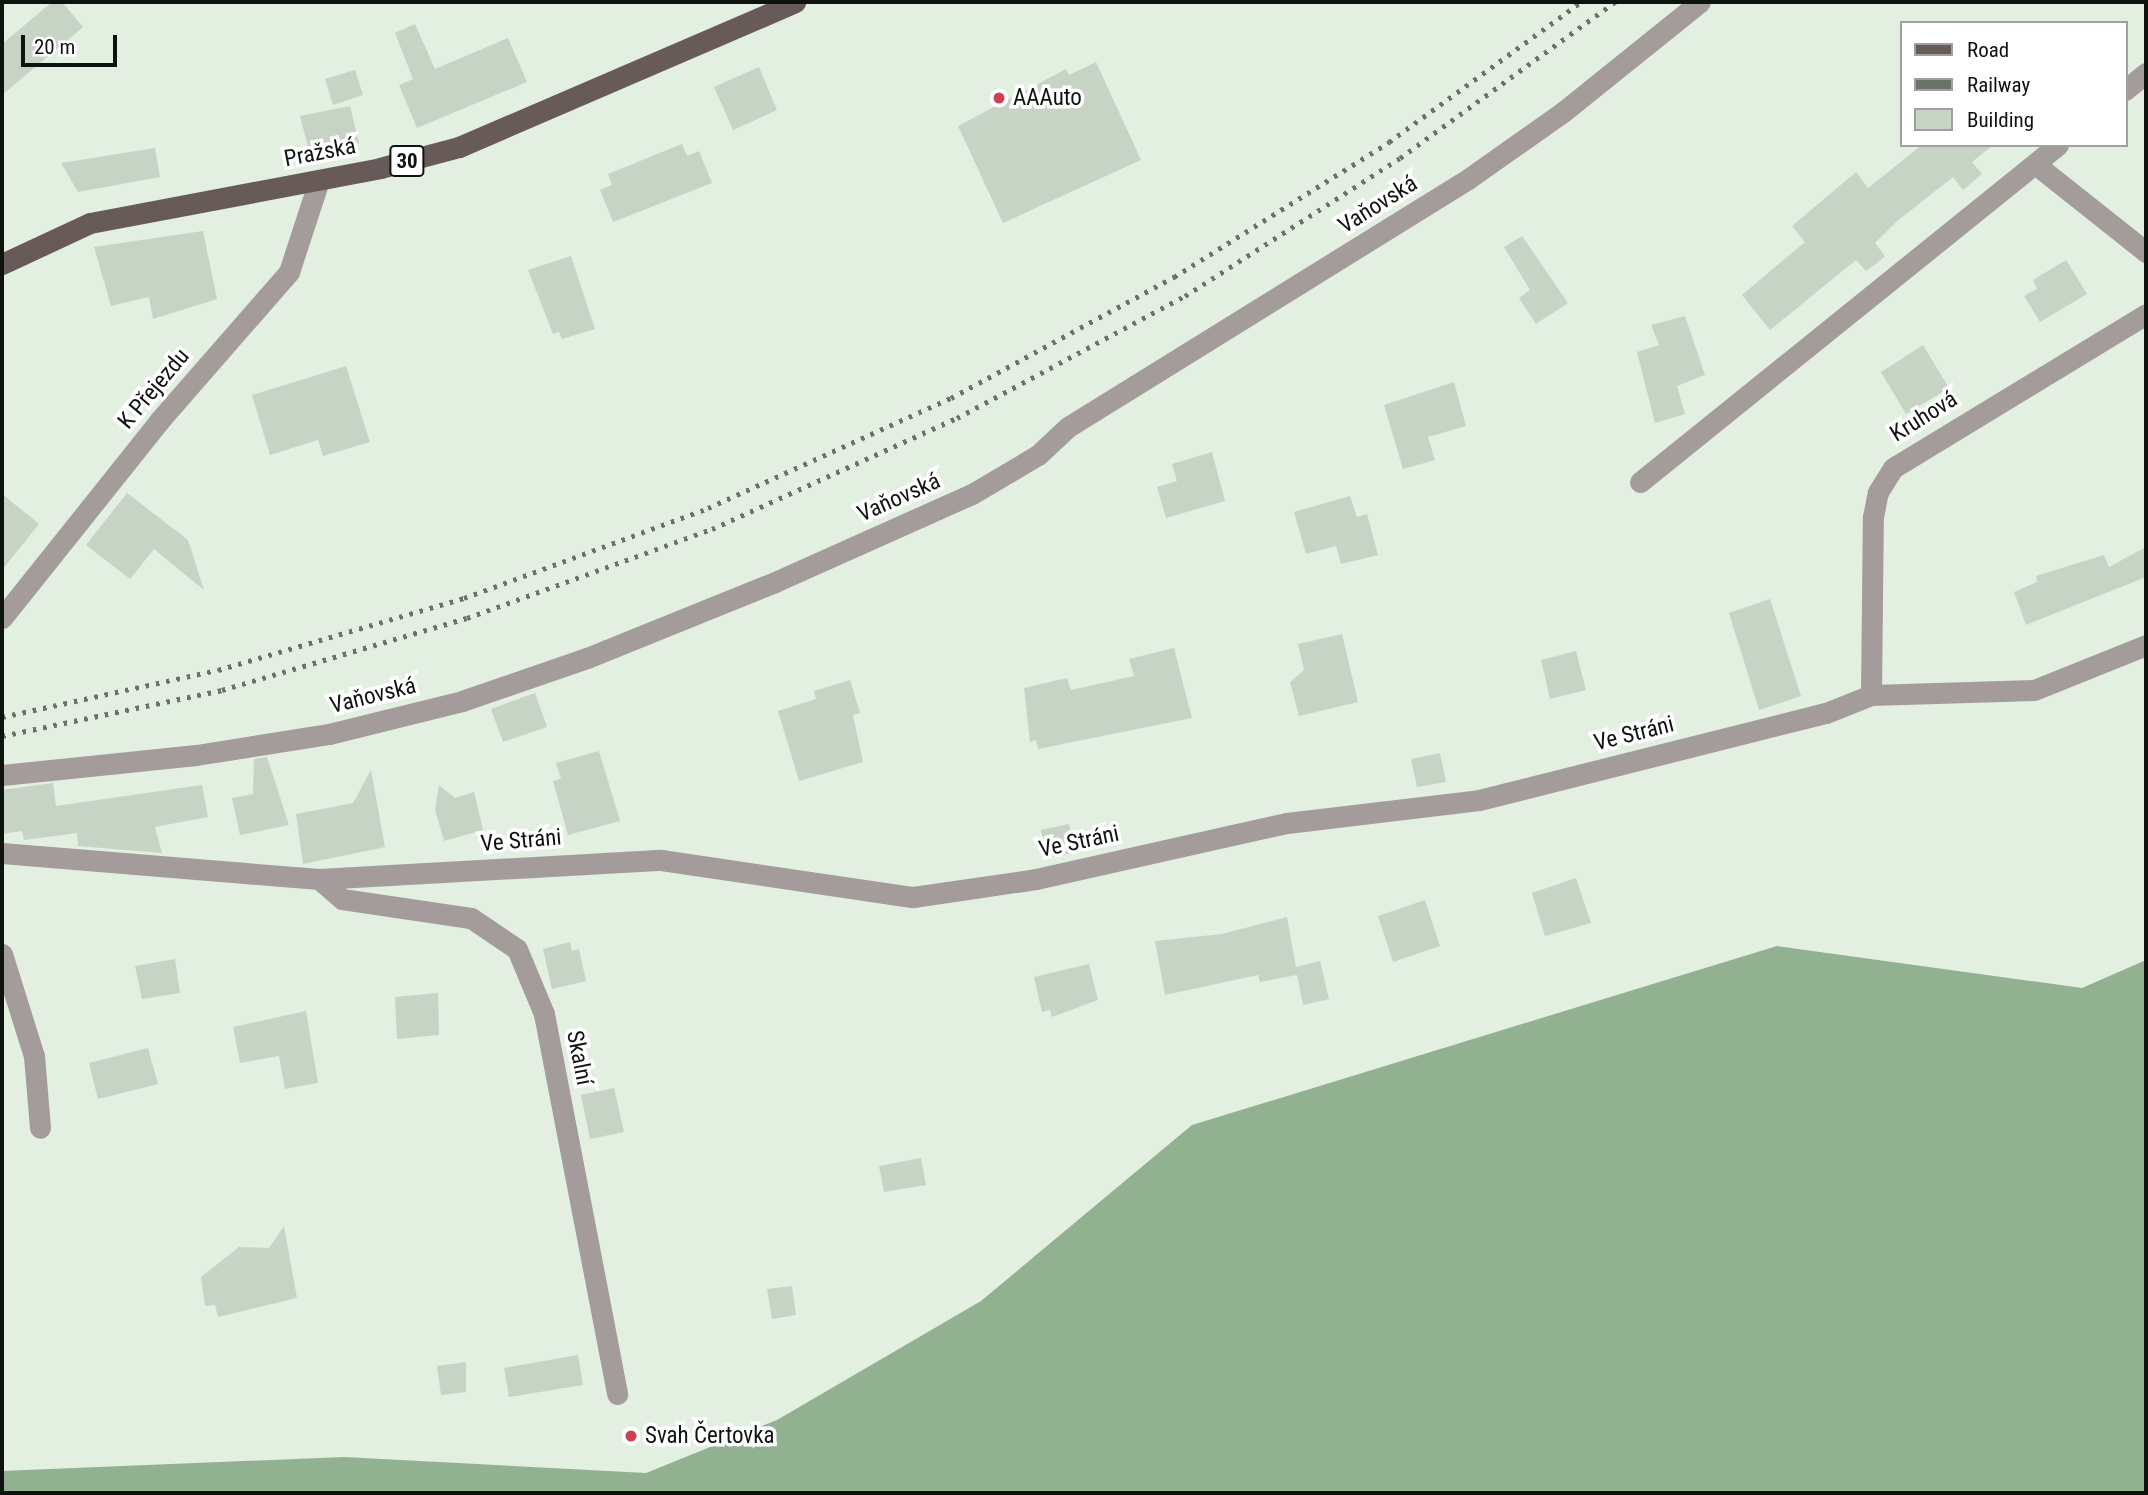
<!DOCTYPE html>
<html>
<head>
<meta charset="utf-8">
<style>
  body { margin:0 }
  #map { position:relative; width:2148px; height:1495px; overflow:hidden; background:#e2efe1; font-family:"Roboto Condensed",sans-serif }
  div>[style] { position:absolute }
  .forest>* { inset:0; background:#92b191 }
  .building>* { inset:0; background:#c6d3c5 }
  .minor>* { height:21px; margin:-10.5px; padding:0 10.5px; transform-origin:10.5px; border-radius:10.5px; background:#a49b9b }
  .major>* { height:21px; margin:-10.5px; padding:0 10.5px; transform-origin:10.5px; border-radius:10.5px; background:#695a5a }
  .rail>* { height:5px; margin-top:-2.5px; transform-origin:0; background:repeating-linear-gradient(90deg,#6a726a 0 3.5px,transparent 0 10.5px) }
  .dots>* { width:19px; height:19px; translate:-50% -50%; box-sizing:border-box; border:4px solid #fff; border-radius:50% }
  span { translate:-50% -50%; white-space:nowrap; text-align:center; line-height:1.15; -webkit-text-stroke:7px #fff; paint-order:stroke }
  .shield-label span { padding:2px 5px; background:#fff; border:2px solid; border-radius:5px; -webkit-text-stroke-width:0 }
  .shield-label { font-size:21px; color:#0f130f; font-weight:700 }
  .poi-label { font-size:23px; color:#0f130f }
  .left { translate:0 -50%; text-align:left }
  .street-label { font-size:23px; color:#0f130f }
  .frame { position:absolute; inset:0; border:4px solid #0f130f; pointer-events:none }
  .legend { position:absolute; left:1900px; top:21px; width:228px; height:126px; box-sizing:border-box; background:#fff; border:2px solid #9fa19f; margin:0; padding:9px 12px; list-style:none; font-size:21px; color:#0f130f }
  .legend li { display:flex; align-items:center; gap:14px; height:35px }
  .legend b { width:35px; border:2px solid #9fa19f }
  .scale { position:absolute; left:21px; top:35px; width:96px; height:32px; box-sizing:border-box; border:4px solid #0f130f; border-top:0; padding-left:9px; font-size:21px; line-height:24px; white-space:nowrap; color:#0f130f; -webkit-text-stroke:5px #fff; paint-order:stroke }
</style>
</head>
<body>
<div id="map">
  <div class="forest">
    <div style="clip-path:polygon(1777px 946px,2082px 988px,2146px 960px,2146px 1493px,2px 1493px,2px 1471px,344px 1457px,646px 1473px,777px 1420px,981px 1301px,1192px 1125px)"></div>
  </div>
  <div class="building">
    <div style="clip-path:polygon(52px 2px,62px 2px,83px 27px,2px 95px,2px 44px)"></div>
    <div style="clip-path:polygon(415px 24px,435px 69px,508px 38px,527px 82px,417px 128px,399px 85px,413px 79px,395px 33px)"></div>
    <div style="clip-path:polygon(1096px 62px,1141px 160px,1003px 223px,958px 126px,1066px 69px,1069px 75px)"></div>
    <div style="clip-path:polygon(759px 67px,777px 110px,733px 130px,714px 87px)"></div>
    <div style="clip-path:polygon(355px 70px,363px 95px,333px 105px,325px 79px)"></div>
    <div style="clip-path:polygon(350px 106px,359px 143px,310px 155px,300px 116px)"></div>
    <div style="clip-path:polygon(682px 144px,687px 156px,699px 151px,712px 183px,613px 222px,600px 190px,612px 185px,608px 174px)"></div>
    <div style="clip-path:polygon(1922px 145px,1993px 145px,1972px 162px,1982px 174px,1963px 190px,1953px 177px,1896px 222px,1875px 243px,1885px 256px,1876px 264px,1866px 271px,1856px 260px,1770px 330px,1742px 295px,1805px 242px,1792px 226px,1856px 172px,1868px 188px)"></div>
    <div style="clip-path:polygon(155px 148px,160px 177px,78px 192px,61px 163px)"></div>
    <div style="clip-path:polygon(203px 231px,217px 299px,153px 319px,149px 297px,111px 306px,94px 247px)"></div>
    <div style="clip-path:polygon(1522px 236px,1568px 303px,1536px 324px,1519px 298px,1530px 290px,1504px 247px)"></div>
    <div style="clip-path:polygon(571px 256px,595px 329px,562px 339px,559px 332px,553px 334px,528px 270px)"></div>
    <div style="clip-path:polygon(2066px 260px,2087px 294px,2040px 322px,2024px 296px,2037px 289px,2033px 280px)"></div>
    <div style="clip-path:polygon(1685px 316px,1705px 375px,1677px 386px,1685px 414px,1655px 423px,1637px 352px,1659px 345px,1651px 325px)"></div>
    <div style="clip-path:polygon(1923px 345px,1949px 388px,1906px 414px,1881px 372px)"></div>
    <div style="clip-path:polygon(346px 366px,370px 442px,323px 456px,318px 440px,270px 455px,252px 395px)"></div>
    <div style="clip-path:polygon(1454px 382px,1466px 426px,1428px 437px,1435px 460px,1403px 469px,1384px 405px)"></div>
    <div style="clip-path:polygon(1212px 452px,1225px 501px,1166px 518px,1157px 487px,1177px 481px,1172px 464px)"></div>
    <div style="clip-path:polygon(127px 493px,188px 540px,204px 590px,154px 549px,130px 579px,86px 545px)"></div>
    <div style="clip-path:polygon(2px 494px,39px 524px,2px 570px)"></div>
    <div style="clip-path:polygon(1350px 496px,1357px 517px,1367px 514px,1378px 555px,1341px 564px,1336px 546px,1306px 554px,1294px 512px)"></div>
    <div style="clip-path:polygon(2146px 547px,2146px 577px,2026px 625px,2014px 592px,2037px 582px,2036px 576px,2104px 555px,2109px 567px)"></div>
    <div style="clip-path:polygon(1770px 599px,1801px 696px,1759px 710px,1729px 613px)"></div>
    <div style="clip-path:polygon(1342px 634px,1358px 702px,1299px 716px,1290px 682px,1304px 670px,1298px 644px)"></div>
    <div style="clip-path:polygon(1174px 648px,1192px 718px,1038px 749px,1036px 740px,1030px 742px,1024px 688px,1067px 678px,1071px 690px,1134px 676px,1129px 659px)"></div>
    <div style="clip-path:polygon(1576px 651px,1586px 690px,1550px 699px,1541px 660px)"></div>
    <div style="clip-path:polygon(850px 680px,860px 713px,853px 715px,863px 762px,799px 781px,778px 711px,816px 699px,814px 691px)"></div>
    <div style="clip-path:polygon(535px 693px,547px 727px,503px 742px,491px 709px)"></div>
    <div style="clip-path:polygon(599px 751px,620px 821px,568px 835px,553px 781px,561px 779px,556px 763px)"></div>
    <div style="clip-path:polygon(1440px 753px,1446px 782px,1417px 787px,1411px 759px)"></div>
    <div style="clip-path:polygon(267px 757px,289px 825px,240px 835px,232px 798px,253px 794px,254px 759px)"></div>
    <div style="clip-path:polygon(371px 770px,385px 847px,303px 864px,296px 814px,353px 803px)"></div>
    <div style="clip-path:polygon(53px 783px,56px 806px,202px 785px,208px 817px,155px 827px,162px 853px,78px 846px,77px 833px,24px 840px,22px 831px,2px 834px,2px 790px)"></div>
    <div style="clip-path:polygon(439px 785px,455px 798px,474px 792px,483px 830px,444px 841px,435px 810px)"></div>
    <div style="clip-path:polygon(1069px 824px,1076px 852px,1047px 858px,1041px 830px)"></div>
    <div style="clip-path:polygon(1576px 878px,1591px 923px,1545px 936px,1532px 893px)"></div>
    <div style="clip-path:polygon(1425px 900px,1440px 946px,1393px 962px,1378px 916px)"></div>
    <div style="clip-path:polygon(1287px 917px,1296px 967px,1320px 961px,1329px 999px,1303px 1005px,1297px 975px,1260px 982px,1258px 975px,1165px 995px,1155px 941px,1222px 934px)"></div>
    <div style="clip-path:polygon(570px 942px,572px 951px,579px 949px,586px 981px,552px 989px,543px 949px)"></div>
    <div style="clip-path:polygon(175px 959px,180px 993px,142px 999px,135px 966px)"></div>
    <div style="clip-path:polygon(1089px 964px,1098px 1000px,1052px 1017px,1050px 1010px,1042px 1012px,1034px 977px)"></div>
    <div style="clip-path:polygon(438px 993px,439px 1035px,397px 1039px,395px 997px)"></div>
    <div style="clip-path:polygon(306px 1011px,318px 1083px,285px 1089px,279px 1056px,240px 1063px,233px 1027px)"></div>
    <div style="clip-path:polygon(148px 1048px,158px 1084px,98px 1099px,89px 1063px)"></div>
    <div style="clip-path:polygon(614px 1088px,624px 1132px,590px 1139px,581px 1095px)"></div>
    <div style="clip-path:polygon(921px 1158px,926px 1185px,884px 1192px,879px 1166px)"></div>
    <div style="clip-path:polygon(284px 1226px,297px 1298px,218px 1317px,215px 1305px,205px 1306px,201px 1277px,239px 1247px,269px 1248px)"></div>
    <div style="clip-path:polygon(792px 1286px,796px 1315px,772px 1319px,767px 1289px)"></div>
    <div style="clip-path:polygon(578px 1355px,583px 1385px,509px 1397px,504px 1368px)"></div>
    <div style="clip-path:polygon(466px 1362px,466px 1392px,441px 1395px,437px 1366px)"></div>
  </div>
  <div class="minor">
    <div style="left:2125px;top:90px;width:27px;rotate:-39deg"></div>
    <div style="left:2035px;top:164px;width:142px;rotate:38.4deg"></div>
    <div style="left:1640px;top:482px;width:537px;rotate:-38.88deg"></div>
    <div style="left:2px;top:618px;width:252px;rotate:-51.4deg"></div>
    <div style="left:159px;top:421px;width:198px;rotate:-48.9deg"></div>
    <div style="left:289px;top:272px;width:97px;rotate:-71.9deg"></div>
    <div style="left:1871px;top:695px;width:178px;rotate:-89.4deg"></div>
    <div style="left:1873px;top:517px;width:25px;rotate:-79deg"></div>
    <div style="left:1878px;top:492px;width:28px;rotate:-58deg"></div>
    <div style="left:1893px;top:468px;width:296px;rotate:-31.3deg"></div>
    <div style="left:2px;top:775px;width:195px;rotate:-5.9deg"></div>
    <div style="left:196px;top:755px;width:135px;rotate:-9deg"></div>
    <div style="left:329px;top:734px;width:137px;rotate:-13.9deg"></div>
    <div style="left:462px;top:701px;width:132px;rotate:-19deg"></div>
    <div style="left:587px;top:658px;width:203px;rotate:-22deg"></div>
    <div style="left:775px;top:582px;width:216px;rotate:-24.1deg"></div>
    <div style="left:972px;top:494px;width:77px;rotate:-30.6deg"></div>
    <div style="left:1038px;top:455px;width:41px;rotate:-43deg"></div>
    <div style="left:1068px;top:427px;width:471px;rotate:-31.8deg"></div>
    <div style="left:1468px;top:179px;width:116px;rotate:-35.2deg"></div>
    <div style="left:1563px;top:112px;width:176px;rotate:-38.8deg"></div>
    <div style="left:2px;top:853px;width:318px;rotate:4.7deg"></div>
    <div style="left:319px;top:879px;width:343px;rotate:-3.2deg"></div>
    <div style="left:661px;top:860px;width:255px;rotate:8.4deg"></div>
    <div style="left:913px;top:897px;width:124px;rotate:-8.3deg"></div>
    <div style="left:1036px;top:879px;width:257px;rotate:-12.6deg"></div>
    <div style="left:1287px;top:823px;width:193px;rotate:-6.8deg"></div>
    <div style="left:1479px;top:800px;width:358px;rotate:-14.1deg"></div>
    <div style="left:1826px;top:713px;width:48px;rotate:-21.8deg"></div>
    <div style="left:1871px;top:695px;width:163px;rotate:-1.8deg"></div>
    <div style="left:2034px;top:690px;width:121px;rotate:-21.9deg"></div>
    <div style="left:319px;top:879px;width:30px;rotate:41deg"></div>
    <div style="left:342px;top:899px;width:130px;rotate:8.4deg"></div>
    <div style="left:471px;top:918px;width:55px;rotate:34deg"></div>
    <div style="left:517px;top:949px;width:70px;rotate:67.4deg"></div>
    <div style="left:544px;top:1014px;width:387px;rotate:79.1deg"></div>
    <div style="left:2px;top:954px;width:107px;rotate:72.6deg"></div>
    <div style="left:34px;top:1056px;width:72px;rotate:85.2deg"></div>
  </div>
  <div class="major">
    <div style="left:2px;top:264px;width:97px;rotate:-25deg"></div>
    <div style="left:90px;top:223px;width:295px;rotate:-10.7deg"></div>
    <div style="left:380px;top:168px;width:82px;rotate:-14.9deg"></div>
    <div style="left:459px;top:147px;width:366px;rotate:-23.3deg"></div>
  </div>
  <div class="rail">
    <div style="left:2px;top:717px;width:221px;rotate:-12.3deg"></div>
    <div style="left:218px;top:670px;width:256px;rotate:-16.3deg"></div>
    <div style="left:464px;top:598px;width:260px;rotate:-20.2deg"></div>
    <div style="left:708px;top:508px;width:267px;rotate:-24.4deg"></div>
    <div style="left:951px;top:398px;width:254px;rotate:-28.5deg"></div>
    <div style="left:1174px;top:277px;width:254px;rotate:-32.1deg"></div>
    <div style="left:1389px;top:142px;width:238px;rotate:-36.1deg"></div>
    <div style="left:2px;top:736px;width:225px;rotate:-11.8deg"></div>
    <div style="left:222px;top:690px;width:255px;rotate:-16.4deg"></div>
    <div style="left:467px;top:618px;width:261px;rotate:-20deg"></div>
    <div style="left:712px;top:529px;width:269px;rotate:-24.4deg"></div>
    <div style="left:957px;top:418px;width:259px;rotate:-28.2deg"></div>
    <div style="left:1185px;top:296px;width:255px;rotate:-32.7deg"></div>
    <div style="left:1400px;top:158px;width:266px;rotate:-36deg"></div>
  </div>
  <div class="dots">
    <div style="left:999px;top:98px;background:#d03f56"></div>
    <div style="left:631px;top:1436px;background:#d03f56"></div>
  </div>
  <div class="shield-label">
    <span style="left:407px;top:161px">30</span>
  </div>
  <div class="poi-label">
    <span class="left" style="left:1013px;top:98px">AAAuto</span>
    <span class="left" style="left:645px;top:1436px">Svah Čertovka</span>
  </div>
  <div class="street-label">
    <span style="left:320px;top:153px;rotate:-11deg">Pražská</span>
    <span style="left:1378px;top:205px;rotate:-32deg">Vaňovská</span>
    <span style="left:154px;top:389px;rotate:-50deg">K Přejezdu</span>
    <span style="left:1924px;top:417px;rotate:-32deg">Kruhová</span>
    <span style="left:899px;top:498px;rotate:-24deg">Vaňovská</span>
    <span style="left:373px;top:696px;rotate:-14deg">Vaňovská</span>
    <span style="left:1634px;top:734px;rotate:-14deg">Ve Stráni</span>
    <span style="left:521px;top:841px;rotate:-5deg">Ve Stráni</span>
    <span style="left:1079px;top:842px;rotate:-12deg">Ve Stráni</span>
    <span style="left:579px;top:1058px;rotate:79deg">Skalní</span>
  </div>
  <div class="frame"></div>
  <ul class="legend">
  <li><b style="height:9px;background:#695a5a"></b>Road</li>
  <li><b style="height:9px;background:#6a726a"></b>Railway</li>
  <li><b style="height:19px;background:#c6d3c5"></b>Building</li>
  </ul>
  <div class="scale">20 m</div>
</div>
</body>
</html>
